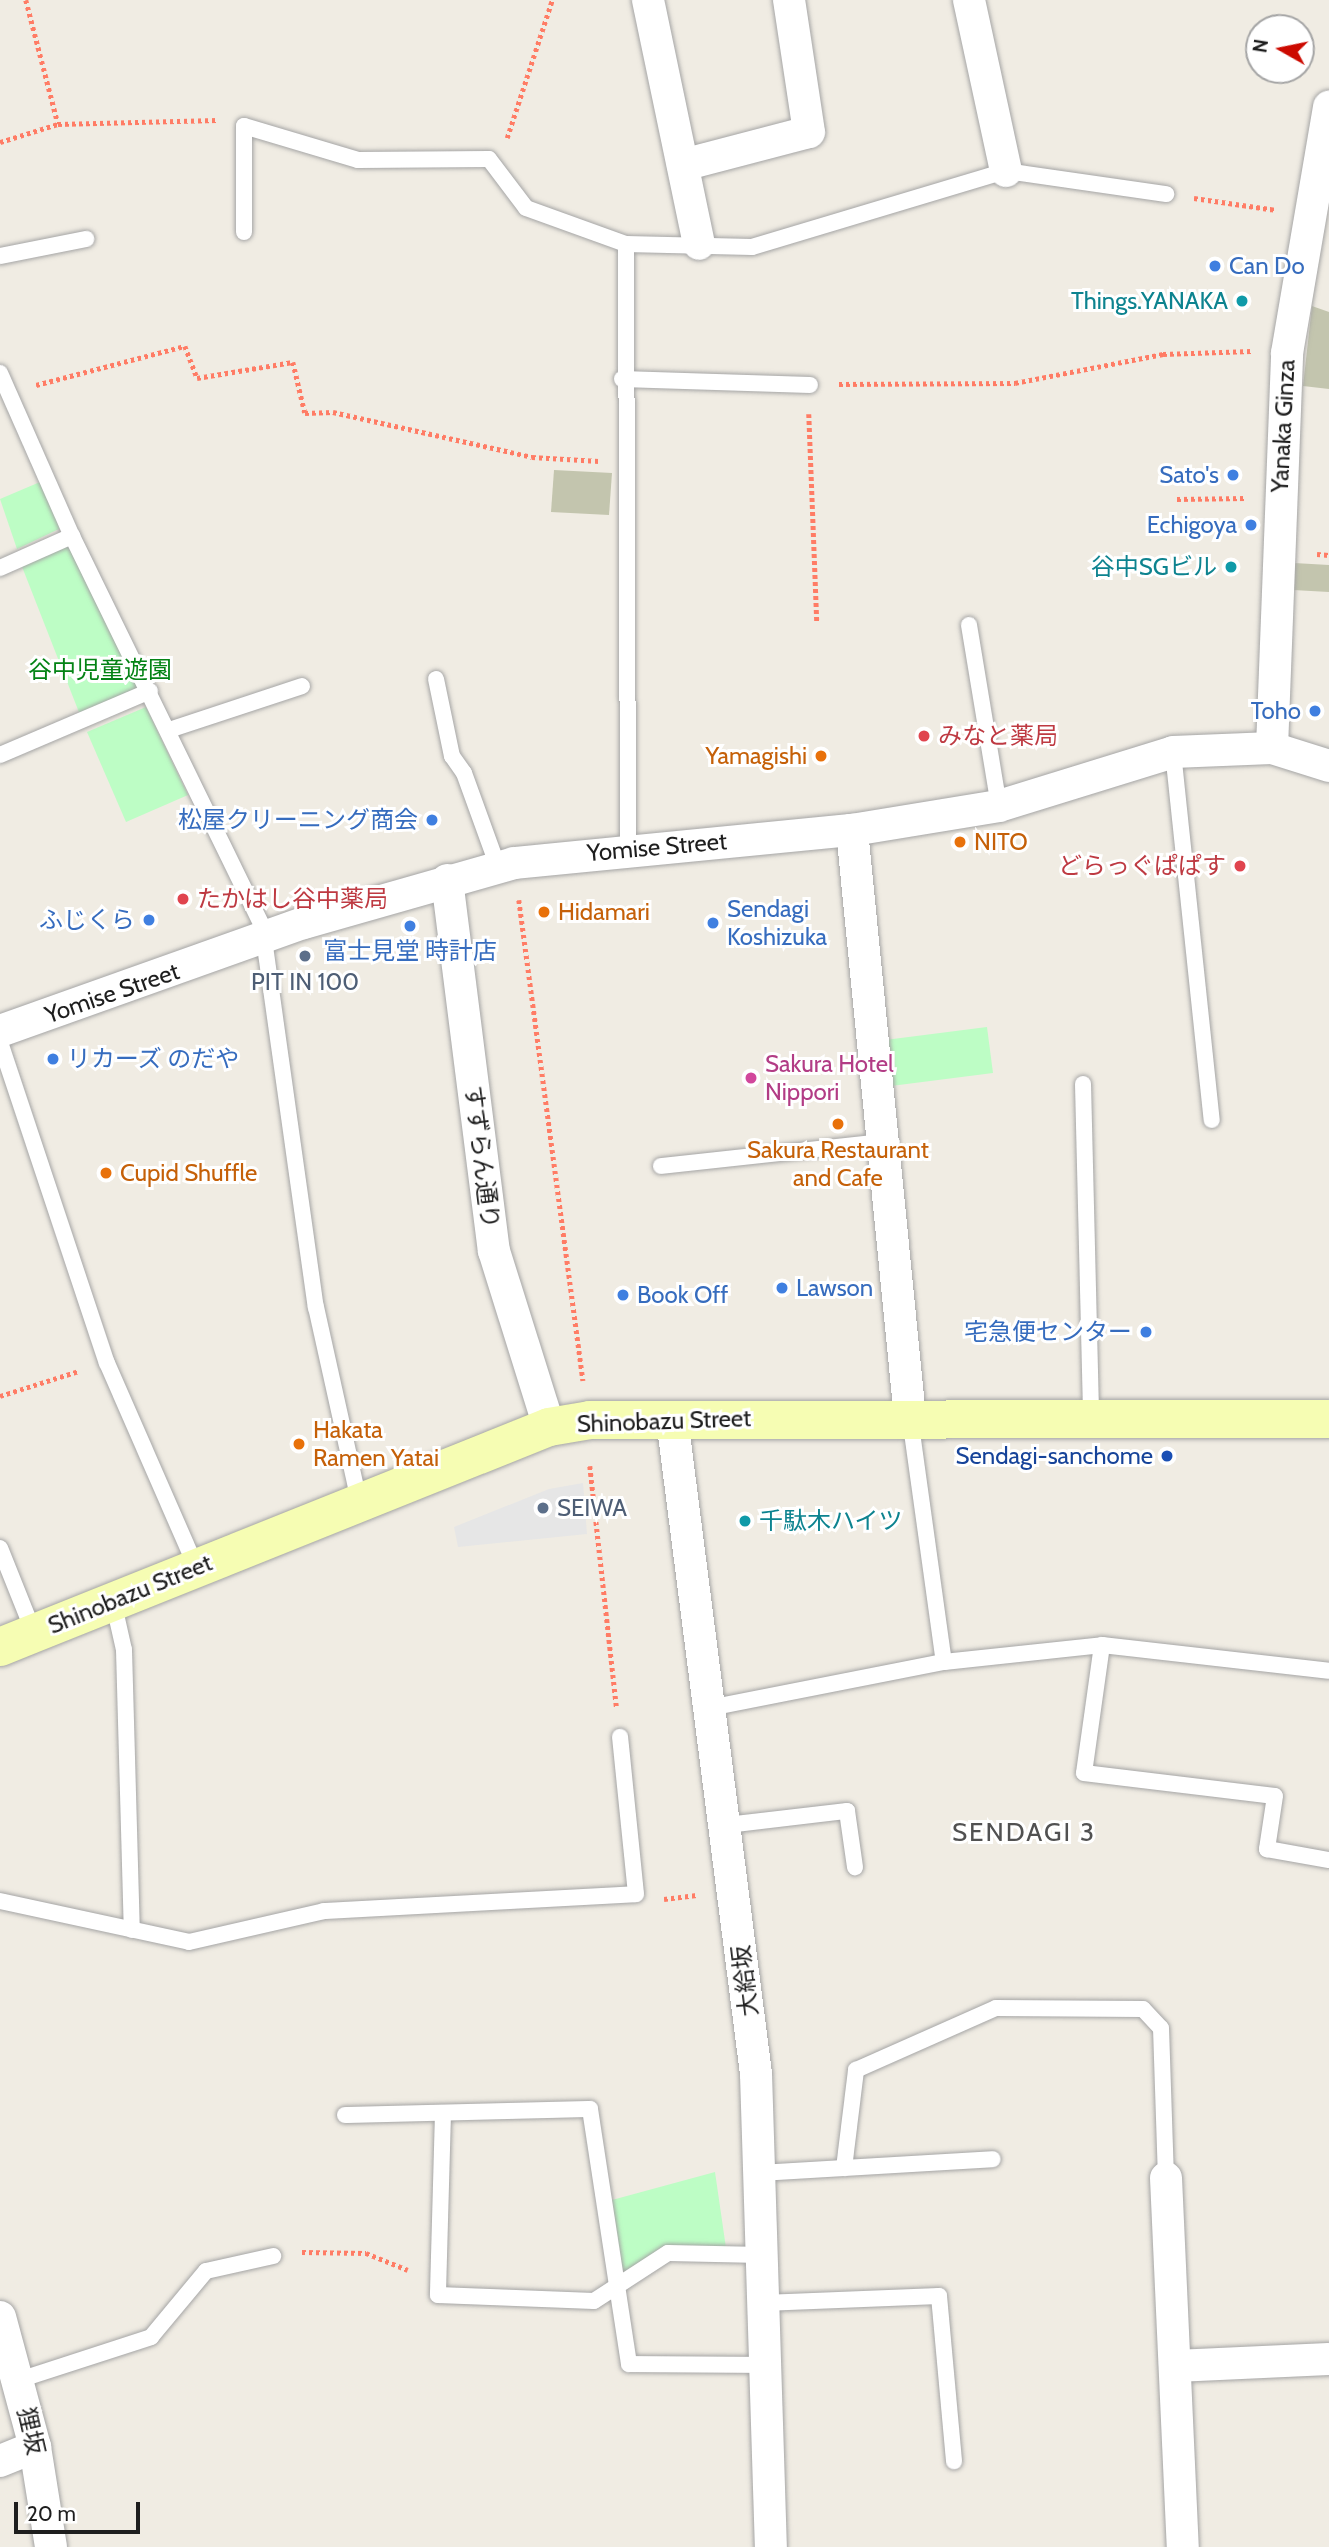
<!DOCTYPE html>
<html>
<head>
<meta charset="utf-8">
<style>
	body { margin:0 }
	#map { position:relative; width:1329px; height:2547px; overflow:hidden; background:#f0ece3; font-family:Cabin,"Noto Sans JP",sans-serif }
	div>[style] { position:absolute }
	.construction>* { inset:0; background:#c3c5ae }
	.park>* { inset:0; background:#bdfdc5 }
	.parking>* { inset:0; background:#e6e6e6 }
	.path>* { height:4.5px; margin-top:-2.25px; transform-origin:0; background:repeating-linear-gradient(90deg,#ff7c65 0 3.5px,transparent 0 7px) }
	.roads { filter:drop-shadow(0 0 2px #a5a5a5) drop-shadow(0 0 2px #a5a5a5) }
	.lane>* { height:16px; margin:-8px; padding:0 8px; transform-origin:8px; border-radius:8px; background:#fff }
	.street>* { height:32px; margin:-16px; padding:0 16px; transform-origin:16px; border-radius:16px; background:#fff }
	.secondary>* { height:38px; margin:-19px; padding:0 19px; transform-origin:19px; border-radius:19px; background:#f6fdb3 }
	.dots>* { width:19px; height:19px; translate:-50% -50%; box-sizing:border-box; border:4px solid #fff; border-radius:50% }
	span { translate:-50% -50%; white-space:nowrap; text-align:center; line-height:1.15; -webkit-text-stroke:6px #fff; paint-order:stroke }
	.shop-label { font-size:24px; color:#366cbe }
	.left { translate:0 -50%; text-align:left }
	.right { translate:-100% -50%; text-align:right }
	.culture-label { font-size:24px; color:#0d838f }
	.street-label { font-size:24px; color:#1e1e1e }
	.park-label { font-size:24px; color:#048315 }
	.health-label { font-size:24px; color:#be3a42 }
	.food-label { font-size:24px; color:#c56008 }
	.service-label { font-size:24px; color:#4e5e75 }
	.hotel-label { font-size:24px; color:#b23c85 }
	.transit-label { font-size:24px; color:#164399 }
	.neighbourhood-label { font-size:26px; color:#515151; letter-spacing:2px }
	.north { position:absolute; left:1245px; top:14px; width:70px; height:70px; box-sizing:border-box; background:#fff; border:2px solid #a5a5a5; border-radius:50%; rotate:279deg; font-size:19px; font-weight:700; line-height:28px; text-align:center; color:#1e1e1e }
	.north::after { content:''; display:block; margin:auto; width:24px; height:32px; background:#cc0a00; clip-path:polygon(50% 0,100% 100%,50% 72%,0 100%) }
	.scale { position:absolute; left:14px; top:2502px; width:126px; height:32px; box-sizing:border-box; border:4px solid #1e1e1e; border-top:0; padding-left:9px; font-size:21px; line-height:24px; white-space:nowrap; color:#1e1e1e; -webkit-text-stroke:5px #fff; paint-order:stroke }
</style>
</head>
<body>
<div id="map">
	<div class="construction">
		<i style="clip-path:polygon(1312px 306px,1329px 312px,1329px 389px,1303px 386px)"></i>
		<i style="clip-path:polygon(554px 470px,612px 473px,609px 515px,551px 512px)"></i>
		<i style="clip-path:polygon(1294px 563px,1329px 565px,1329px 592px,1293px 590px)"></i>
	</div>
	<div class="park">
		<i style="clip-path:polygon(40px 482px,61px 528px,17px 549px,0 499px)"></i>
		<i style="clip-path:polygon(76px 544px,150px 691px,82px 720px,19px 559px)"></i>
		<i style="clip-path:polygon(146px 707px,188px 795px,126px 822px,87px 732px)"></i>
		<i style="clip-path:polygon(987px 1027px,993px 1073px,891px 1086px,885px 1040px)"></i>
		<i style="clip-path:polygon(715px 2172px,726px 2248px,668px 2246px,623px 2275px,612px 2200px)"></i>
	</div>
	<div class="parking">
		<i style="clip-path:polygon(583px 1483px,587px 1534px,458px 1547px,454px 1527px,549px 1489px)"></i>
	</div>
	<div class="path">
		<i style="left:26px;top:0;width:128px;rotate:75.5deg"></i>
		<i style="left:507px;top:138px;width:145px;rotate:-71.9deg"></i>
		<i style="left:0;top:142px;width:61px;rotate:-17.2deg"></i>
		<i style="left:58px;top:124px;width:159px;rotate:-1.4deg"></i>
		<i style="left:1194px;top:198px;width:83px;rotate:8.3deg"></i>
		<i style="left:839px;top:384px;width:176px;rotate:-0.3deg"></i>
		<i style="left:1015px;top:383px;width:151px;rotate:-11.1deg"></i>
		<i style="left:1163px;top:354px;width:88px;rotate:-2deg"></i>
		<i style="left:36px;top:385px;width:154px;rotate:-14.7deg"></i>
		<i style="left:185px;top:346px;width:34px;rotate:69deg"></i>
		<i style="left:197px;top:378px;width:97px;rotate:-9.5deg"></i>
		<i style="left:293px;top:362px;width:52px;rotate:76.8deg"></i>
		<i style="left:305px;top:413px;width:28px;rotate:-2deg"></i>
		<i style="left:333px;top:412px;width:204px;rotate:12.7deg"></i>
		<i style="left:532px;top:457px;width:67px;rotate:3.4deg"></i>
		<i style="left:809px;top:414px;width:207px;rotate:87.8deg"></i>
		<i style="left:1177px;top:499px;width:69px;rotate:-0.8deg"></i>
		<i style="left:1317px;top:554px;width:12px;rotate:5deg"></i>
		<i style="left:519px;top:900px;width:485px;rotate:82.4deg"></i>
		<i style="left:0;top:1396px;width:83px;rotate:-17.6deg"></i>
		<i style="left:590px;top:1466px;width:244px;rotate:83.7deg"></i>
		<i style="left:664px;top:1899px;width:33px;rotate:-7deg"></i>
		<i style="left:302px;top:2252px;width:64px;rotate:0.9deg"></i>
		<i style="left:366px;top:2253px;width:45px;rotate:22deg"></i>
	</div>
	<div class="roads">
		<div class="lane">
			<i style="left:244px;top:232px;width:106px;rotate:-90deg"></i>
			<i style="left:244px;top:126px;width:119px;rotate:16.6deg"></i>
			<i style="left:358px;top:160px;width:131px;rotate:-0.4deg"></i>
			<i style="left:489px;top:159px;width:61px;rotate:52.9deg"></i>
			<i style="left:526px;top:208px;width:106px;rotate:19.8deg"></i>
			<i style="left:626px;top:244px;width:126px;rotate:1.4deg"></i>
			<i style="left:752px;top:247px;width:265px;rotate:-16.7deg"></i>
			<i style="left:1006px;top:171px;width:162px;rotate:8.2deg"></i>
			<i style="left:626px;top:244px;width:604px;rotate:89.81deg"></i>
			<i style="left:0;top:256px;width:88px;rotate:-11.2deg"></i>
			<i style="left:0;top:373px;width:178px;rotate:66.2deg"></i>
			<i style="left:72px;top:536px;width:446px;rotate:64deg"></i>
			<i style="left:622px;top:379px;width:188px;rotate:1.8deg"></i>
			<i style="left:0;top:568px;width:79px;rotate:-24deg"></i>
			<i style="left:969px;top:625px;width:183px;rotate:80.6deg"></i>
			<i style="left:436px;top:679px;width:79px;rotate:78.3deg"></i>
			<i style="left:452px;top:756px;width:21px;rotate:55deg"></i>
			<i style="left:464px;top:773px;width:100px;rotate:70.1deg"></i>
			<i style="left:169px;top:730px;width:140px;rotate:-18.3deg"></i>
			<i style="left:1173px;top:752px;width:370px;rotate:84deg"></i>
			<i style="left:0;top:755px;width:163px;rotate:-23.1deg"></i>
			<i style="left:264px;top:939px;width:372px;rotate:82deg"></i>
			<i style="left:316px;top:1307px;width:199px;rotate:77.5deg"></i>
			<i style="left:0;top:1042px;width:338px;rotate:71.6deg"></i>
			<i style="left:107px;top:1363px;width:223px;rotate:66.4deg"></i>
			<i style="left:1083px;top:1084px;width:335px;rotate:88.6deg"></i>
			<i style="left:661px;top:1166px;width:222px;rotate:-6.2deg"></i>
			<i style="left:910px;top:1418px;width:246px;rotate:82.1deg"></i>
			<i style="left:0;top:1548px;width:92px;rotate:68.2deg"></i>
			<i style="left:113px;top:1601px;width:50px;rotate:77.3deg"></i>
			<i style="left:124px;top:1650px;width:280px;rotate:88.4deg"></i>
			<i style="left:1102px;top:1645px;width:129px;rotate:98deg"></i>
			<i style="left:1084px;top:1773px;width:192px;rotate:6.9deg"></i>
			<i style="left:1275px;top:1796px;width:54px;rotate:98.6deg"></i>
			<i style="left:1267px;top:1849px;width:63px;rotate:10.1deg"></i>
			<i style="left:714px;top:1707px;width:234px;rotate:-11.1deg"></i>
			<i style="left:944px;top:1662px;width:159px;rotate:-6.1deg"></i>
			<i style="left:1102px;top:1645px;width:228px;rotate:6.5deg"></i>
			<i style="left:727px;top:1825px;width:121px;rotate:-6.7deg"></i>
			<i style="left:847px;top:1811px;width:57px;rotate:81.9deg"></i>
			<i style="left:0;top:1901px;width:193px;rotate:12.2deg"></i>
			<i style="left:189px;top:1942px;width:139px;rotate:-12.9deg"></i>
			<i style="left:324px;top:1911px;width:312px;rotate:-3.1deg"></i>
			<i style="left:636px;top:1894px;width:158px;rotate:-95.8deg"></i>
			<i style="left:443px;top:2113px;width:182px;rotate:91.6deg"></i>
			<i style="left:438px;top:2295px;width:156px;rotate:2.2deg"></i>
			<i style="left:594px;top:2301px;width:88px;rotate:-33deg"></i>
			<i style="left:668px;top:2253px;width:94px;rotate:1.2deg"></i>
			<i style="left:345px;top:2115px;width:245px;rotate:-1.4deg"></i>
			<i style="left:590px;top:2109px;width:258px;rotate:81.3deg"></i>
			<i style="left:629px;top:2364px;width:136px;rotate:0.4deg"></i>
			<i style="left:844px;top:2168px;width:99px;rotate:-83deg"></i>
			<i style="left:856px;top:2070px;width:153px;rotate:-23.9deg"></i>
			<i style="left:996px;top:2008px;width:147px;rotate:0.4deg"></i>
			<i style="left:1143px;top:2009px;width:26px;rotate:47deg"></i>
			<i style="left:1161px;top:2028px;width:150px;rotate:88.1deg"></i>
			<i style="left:759px;top:2173px;width:234px;rotate:-3.4deg"></i>
			<i style="left:763px;top:2303px;width:176px;rotate:-2.3deg"></i>
			<i style="left:939px;top:2296px;width:166px;rotate:84.8deg"></i>
			<i style="left:19px;top:2380px;width:139px;rotate:-18deg"></i>
			<i style="left:151px;top:2337px;width:86px;rotate:-50.2deg"></i>
			<i style="left:206px;top:2271px;width:69px;rotate:-12.6deg"></i>
		</div>
		<div class="street">
			<i style="left:648px;top:0;width:249px;rotate:78.2deg"></i>
			<i style="left:969px;top:0;width:175px;rotate:77.8deg"></i>
			<i style="left:683px;top:165px;width:130px;rotate:-14.7deg"></i>
			<i style="left:809px;top:132px;width:134px;rotate:-98.6deg"></i>
			<i style="left:1272px;top:748px;width:395px;rotate:-87.8deg"></i>
			<i style="left:1287px;top:353px;width:250px;rotate:-80.3deg"></i>
			<i style="left:852px;top:830px;width:590px;rotate:84.36deg"></i>
			<i style="left:447px;top:880px;width:374px;rotate:82.8deg"></i>
			<i style="left:494px;top:1251px;width:184px;rotate:72.6deg"></i>
			<i style="left:0;top:1031px;width:323px;rotate:-19.6deg"></i>
			<i style="left:304px;top:923px;width:218px;rotate:-15.9deg"></i>
			<i style="left:514px;top:863px;width:340px;rotate:-5.6deg"></i>
			<i style="left:852px;top:830px;width:149px;rotate:-9.3deg"></i>
			<i style="left:999px;top:806px;width:182px;rotate:-17.2deg"></i>
			<i style="left:1173px;top:752px;width:99px;rotate:-2.3deg"></i>
			<i style="left:1272px;top:748px;width:60px;rotate:17.5deg"></i>
			<i style="left:672px;top:1419px;width:660px;rotate:82.69deg"></i>
			<i style="left:756px;top:2074px;width:473px;rotate:88.2deg"></i>
			<i style="left:1166px;top:2178px;width:369px;rotate:87.4deg"></i>
			<i style="left:0;top:2317px;width:135px;rotate:74.9deg"></i>
			<i style="left:35px;top:2447px;width:101px;rotate:80.9deg"></i>
			<i style="left:1175px;top:2366px;width:154px;rotate:-2.6deg"></i>
			<i style="left:0;top:2461px;width:38px;rotate:-22deg"></i>
		</div>
		<div class="secondary">
			<i style="left:0;top:1647px;width:591px;rotate:-21.84deg"></i>
			<i style="left:549px;top:1427px;width:42px;rotate:-9.7deg"></i>
			<i style="left:590px;top:1420px;width:739px;rotate:-0.08deg"></i>
		</div>
	</div>
	<div class="dots">
		<i style="left:1215px;top:266px;background:#3f7fe0"></i>
		<i style="left:1242px;top:301px;background:#0f9aa8"></i>
		<i style="left:1233px;top:475px;background:#3f7fe0"></i>
		<i style="left:1251px;top:525px;background:#3f7fe0"></i>
		<i style="left:1231px;top:567px;background:#0f9aa8"></i>
		<i style="left:1315px;top:711px;background:#3f7fe0"></i>
		<i style="left:924px;top:736px;background:#e0444e"></i>
		<i style="left:821px;top:756px;background:#e8710a"></i>
		<i style="left:432px;top:820px;background:#3f7fe0"></i>
		<i style="left:960px;top:842px;background:#e8710a"></i>
		<i style="left:1240px;top:866px;background:#e0444e"></i>
		<i style="left:183px;top:899px;background:#e0444e"></i>
		<i style="left:544px;top:912px;background:#e8710a"></i>
		<i style="left:149px;top:920px;background:#3f7fe0"></i>
		<i style="left:713px;top:923px;background:#3f7fe0"></i>
		<i style="left:410px;top:926px;background:#3f7fe0"></i>
		<i style="left:305px;top:956px;background:#5c6f8a"></i>
		<i style="left:53px;top:1059px;background:#3f7fe0"></i>
		<i style="left:751px;top:1078px;background:#d1479c"></i>
		<i style="left:838px;top:1124px;background:#e8710a"></i>
		<i style="left:106px;top:1173px;background:#e8710a"></i>
		<i style="left:782px;top:1288px;background:#3f7fe0"></i>
		<i style="left:623px;top:1295px;background:#3f7fe0"></i>
		<i style="left:1146px;top:1332px;background:#3f7fe0"></i>
		<i style="left:299px;top:1444px;background:#e8710a"></i>
		<i style="left:1167px;top:1456px;background:#1a4fb4"></i>
		<i style="left:543px;top:1508px;background:#5c6f8a"></i>
		<i style="left:745px;top:1521px;background:#0f9aa8"></i>
	</div>
	<div class="shop-label">
		<span class="left" style="left:1229px;top:266px">Can Do</span>
		<span class="right" style="left:1219px;top:475px">Sato's</span>
		<span class="right" style="left:1237px;top:525px">Echigoya</span>
		<span class="right" style="left:1301px;top:711px">Toho</span>
		<span class="right" style="left:418px;top:820px">松屋クリーニング商会</span>
		<span class="left" style="left:727px;top:923px">Sendagi<br>Koshizuka</span>
		<span class="right" style="left:135px;top:920px">ふじくら</span>
		<span style="left:410px;top:951px">富士見堂 時計店</span>
		<span class="left" style="left:67px;top:1059px">リカーズ のだや</span>
		<span class="left" style="left:796px;top:1288px">Lawson</span>
		<span class="left" style="left:637px;top:1295px">Book Off</span>
		<span class="right" style="left:1132px;top:1332px">宅急便センター</span>
	</div>
	<div class="culture-label">
		<span class="right" style="left:1228px;top:301px">Things.YANAKA</span>
		<span class="right" style="left:1217px;top:567px">谷中SGビル</span>
		<span class="left" style="left:759px;top:1521px">千駄木ハイツ</span>
	</div>
	<div class="street-label">
		<span style="left:1283px;top:426px;rotate:-87deg">Yanaka Ginza</span>
		<span style="left:657px;top:847px;rotate:-5deg">Yomise Street</span>
		<span style="left:112px;top:993px;rotate:-19deg">Yomise Street</span>
		<span style="left:482px;top:1157px;rotate:83deg">すずらん通り</span>
		<span style="left:664px;top:1421px;rotate:-2deg">Shinobazu Street</span>
		<span style="left:130px;top:1594px;rotate:-22deg">Shinobazu Street</span>
		<span style="left:745px;top:1981px;rotate:-97deg">大給坂</span>
		<span style="left:31px;top:2431px;rotate:77deg">狸坂</span>
	</div>
	<div class="park-label">
		<span style="left:100px;top:670px">谷中児童遊園</span>
	</div>
	<div class="health-label">
		<span class="left" style="left:938px;top:736px">みなと薬局</span>
		<span class="right" style="left:1226px;top:866px">どらっぐぱぱす</span>
		<span class="left" style="left:197px;top:899px">たかはし谷中薬局</span>
	</div>
	<div class="food-label">
		<span class="right" style="left:807px;top:756px">Yamagishi</span>
		<span class="left" style="left:974px;top:842px">NITO</span>
		<span class="left" style="left:558px;top:912px">Hidamari</span>
		<span style="left:838px;top:1164px">Sakura Restaurant<br>and Cafe</span>
		<span class="left" style="left:120px;top:1173px">Cupid Shuffle</span>
		<span class="left" style="left:313px;top:1444px">Hakata<br>Ramen Yatai</span>
	</div>
	<div class="service-label">
		<span style="left:305px;top:982px">PIT IN 100</span>
		<span class="left" style="left:557px;top:1508px">SEIWA</span>
	</div>
	<div class="hotel-label">
		<span class="left" style="left:765px;top:1078px">Sakura Hotel<br>Nippori</span>
	</div>
	<div class="transit-label">
		<span class="right" style="left:1153px;top:1456px">Sendagi-sanchome</span>
	</div>
	<div class="neighbourhood-label">
		<span style="left:1024px;top:1833px">SENDAGI 3</span>
	</div>
	<div class="north">N</div>
	<div class="scale">20 m</div>
</div>
</body>
</html>
